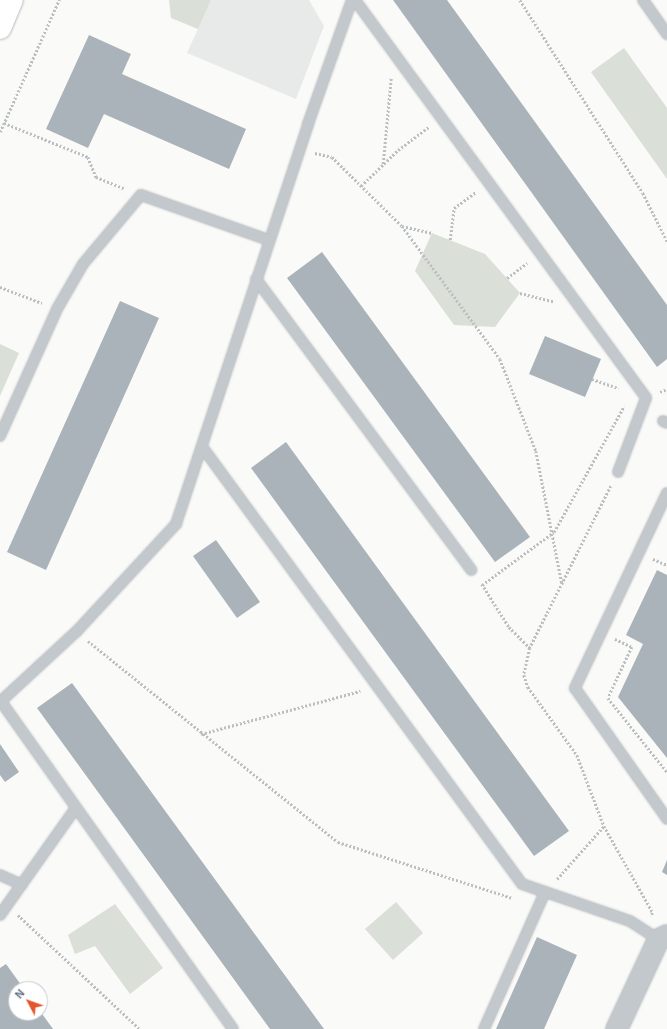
<!DOCTYPE html>
<html>
<head>
<meta charset="utf-8">
<style>
	body { margin:0 }
	#map { position:relative; width:667px; height:1029px; overflow:hidden; background:#fafaf8; font-family:"Exo 2",sans-serif }
	div>[style] { position:absolute }
	.built>* { inset:0; background:#e8e9e9 }
	.green>* { inset:0; background:#dadfd7 }
	.building>* { inset:0; background:#aab3b9 }
	.path>* { height:2.5px; margin-top:-1.25px; transform-origin:0; background:repeating-linear-gradient(90deg,#bbbfc2 0 2px,transparent 0 4px) }
	.roads { filter:drop-shadow(0 0 1px #b5babe) drop-shadow(0 0 1px #b5babe) }
	.service>* { height:10px; margin:-5px; padding:0 5px; transform-origin:5px; border-radius:5px; background:#c3c8cc }
	.minor>* { height:21px; margin:-10.5px; padding:0 10.5px; transform-origin:10.5px; border-radius:10.5px; background:#c3c8cc }
	.primary>* { height:22px; margin:-11px; padding:0 11px; transform-origin:11px; border-radius:11px; background:#fff }
	span { translate:-50% -50%; white-space:nowrap; text-align:center; line-height:1.15; -webkit-text-stroke:4px #fff; paint-order:stroke }
	.north { position:absolute; left:8px; top:981px; width:40px; height:40px; box-sizing:border-box; background:#fff; border:1px solid #c1c8cd; border-radius:50%; rotate:311deg; font-size:11px; font-weight:700; line-height:16px; text-align:center; color:#657683 }
	.north::after { content:''; display:block; margin:auto; width:14px; height:18px; background:#e4572e; clip-path:polygon(50% 0,100% 100%,50% 72%,0 100%) }
</style>
</head>
<body>
<div id="map">
	<div class="built">
		<i style="clip-path:polygon(211px 0,309px 0,324px 26px,296px 99px,187px 53px)"></i>
	</div>
	<div class="green">
		<i style="clip-path:polygon(169px 0,211px 0,198px 29px,171px 18px)"></i>
		<i style="clip-path:polygon(624px 48px,667px 108px,667px 179px,591px 72px)"></i>
		<i style="clip-path:polygon(432px 233px,485px 254px,520px 293px,495px 327px,454px 325px,415px 271px)"></i>
		<i style="clip-path:polygon(0 344px,19px 353px,0 396px)"></i>
		<i style="clip-path:polygon(396px 902px,423px 933px,393px 960px,365px 929px)"></i>
		<i style="clip-path:polygon(115px 904px,163px 968px,130px 994px,95px 946px,75px 954px,68px 935px)"></i>
	</div>
	<div class="building">
		<i style="clip-path:polygon(393px 0,447px 0,667px 305px,667px 359px,657px 367px)"></i>
		<i style="clip-path:polygon(89px 35px,131px 54px,122px 74px,246px 129px,229px 169px,104px 114px,88px 148px,46px 129px)"></i>
		<i style="clip-path:polygon(322px 252px,530px 537px,495px 562px,287px 278px)"></i>
		<i style="clip-path:polygon(120px 301px,159px 318px,46px 570px,7px 552px)"></i>
		<i style="clip-path:polygon(545px 336px,601px 359px,585px 397px,529px 374px)"></i>
		<i style="clip-path:polygon(286px 442px,569px 831px,534px 856px,251px 468px)"></i>
		<i style="clip-path:polygon(216px 540px,260px 602px,237px 618px,193px 556px)"></i>
		<i style="clip-path:polygon(657px 570px,667px 575px,667px 758px,618px 697px,643px 644px,626px 635px)"></i>
		<i style="clip-path:polygon(72px 683px,324px 1029px,270px 1029px,53px 730px,37px 708px)"></i>
		<i style="clip-path:polygon(0 744px,19px 772px,5px 782px,0 775px)"></i>
		<i style="clip-path:polygon(667px 860px,667px 875px,662px 872px)"></i>
		<i style="clip-path:polygon(537px 937px,577px 955px,544px 1029px,496px 1029px)"></i>
		<i style="clip-path:polygon(6px 964px,24px 989px,16px 989px,16px 1013px,40px 1011px,53px 1029px,0 1029px,0 968px)"></i>
	</div>
	<div class="path">
		<i style="left:520px;top:0;width:229px;rotate:57.5deg"></i>
		<i style="left:643px;top:193px;width:54px;rotate:63.4deg"></i>
		<i style="left:4px;top:123px;width:91px;rotate:22deg"></i>
		<i style="left:88px;top:157px;width:22px;rotate:68deg"></i>
		<i style="left:96px;top:177px;width:31px;rotate:22deg"></i>
		<i style="left:0;top:132px;width:145px;rotate:-65.9deg"></i>
		<i style="left:315px;top:153px;width:17px;rotate:13deg"></i>
		<i style="left:332px;top:157px;width:98px;rotate:44.6deg"></i>
		<i style="left:402px;top:226px;width:31px;rotate:13deg"></i>
		<i style="left:383px;top:164px;width:87px;rotate:-84.7deg"></i>
		<i style="left:361px;top:186px;width:52px;rotate:-44.2deg"></i>
		<i style="left:398px;top:150px;width:38px;rotate:-37deg"></i>
		<i style="left:402px;top:226px;width:165px;rotate:53.6deg"></i>
		<i style="left:500px;top:359px;width:99px;rotate:68.6deg"></i>
		<i style="left:536px;top:451px;width:136px;rotate:78.9deg"></i>
		<i style="left:450px;top:240px;width:32px;rotate:-83deg"></i>
		<i style="left:454px;top:208px;width:27px;rotate:-36deg"></i>
		<i style="left:507px;top:278px;width:25px;rotate:-37deg"></i>
		<i style="left:0;top:287px;width:45px;rotate:20.9deg"></i>
		<i style="left:520px;top:293px;width:36px;rotate:14deg"></i>
		<i style="left:592px;top:379px;width:28px;rotate:19deg"></i>
		<i style="left:660px;top:392px;width:8px;rotate:-23deg"></i>
		<i style="left:611px;top:486px;width:181px;rotate:116.6deg"></i>
		<i style="left:530px;top:648px;width:28px;rotate:103deg"></i>
		<i style="left:524px;top:675px;width:13px;rotate:72deg"></i>
		<i style="left:528px;top:687px;width:84px;rotate:54.2deg"></i>
		<i style="left:577px;top:755px;width:76px;rotate:69.2deg"></i>
		<i style="left:604px;top:826px;width:100px;rotate:60.6deg"></i>
		<i style="left:653px;top:913px;width:4px;rotate:124deg"></i>
		<i style="left:653px;top:559px;width:15px;rotate:23deg"></i>
		<i style="left:482px;top:584px;width:51px;rotate:57.9deg"></i>
		<i style="left:509px;top:627px;width:30px;rotate:45deg"></i>
		<i style="left:482px;top:585px;width:89px;rotate:-36.4deg"></i>
		<i style="left:554px;top:532px;width:144px;rotate:-60.9deg"></i>
		<i style="left:615px;top:639px;width:19px;rotate:25deg"></i>
		<i style="left:632px;top:647px;width:56px;rotate:115.2deg"></i>
		<i style="left:608px;top:698px;width:95px;rotate:51.4deg"></i>
		<i style="left:88px;top:641px;width:321px;rotate:38.8deg"></i>
		<i style="left:338px;top:842px;width:183px;rotate:17.8deg"></i>
		<i style="left:201px;top:734px;width:165px;rotate:-15.1deg"></i>
		<i style="left:557px;top:879px;width:71px;rotate:-48.4deg"></i>
		<i style="left:18px;top:915px;width:167px;rotate:43.1deg"></i>
	</div>
	<div class="roads">
		<div class="service">
			<i style="left:355px;top:0;width:493px;rotate:53.8deg"></i>
			<i style="left:646px;top:398px;width:79px;rotate:110.7deg"></i>
			<i style="left:643px;top:0;width:42px;rotate:54.8deg"></i>
			<i style="left:256px;top:279px;width:362px;rotate:53.5deg"></i>
			<i style="left:663px;top:421px;width:4px;rotate:27deg"></i>
			<i style="left:0;top:436px;width:139px;rotate:-65.8deg"></i>
			<i style="left:57px;top:309px;width:52px;rotate:-60deg"></i>
			<i style="left:83px;top:264px;width:90px;rotate:-50deg"></i>
			<i style="left:141px;top:195px;width:136px;rotate:19.4deg"></i>
			<i style="left:203px;top:448px;width:540px;rotate:53.81deg"></i>
			<i style="left:522px;top:884px;width:114px;rotate:18.9deg"></i>
			<i style="left:630px;top:921px;width:33px;rotate:33deg"></i>
			<i style="left:667px;top:493px;width:216px;rotate:115.3deg"></i>
			<i style="left:575px;top:688px;width:160px;rotate:54.9deg"></i>
			<i style="left:0;top:700px;width:403px;rotate:54.7deg"></i>
			<i style="left:0;top:702px;width:105px;rotate:-42.7deg"></i>
			<i style="left:77px;top:631px;width:146px;rotate:-47.2deg"></i>
			<i style="left:176px;top:524px;width:421px;rotate:-71.7deg"></i>
			<i style="left:308px;top:124px;width:132px;rotate:-70.5deg"></i>
			<i style="left:0;top:875px;width:24px;rotate:24deg"></i>
			<i style="left:0;top:915px;width:130px;rotate:-54.7deg"></i>
			<i style="left:484px;top:1029px;width:150px;rotate:-66deg"></i>
		</div>
		<div class="minor">
			<i style="left:616px;top:1029px;width:99px;rotate:-65deg"></i>
			<i style="left:658px;top:939px;width:10px;rotate:-24deg"></i>
		</div>
		<div class="primary">
			<i style="left:0;top:28px;width:30px;rotate:-67deg"></i>
		</div>
	</div>
	<div class="north">N</div>
</div>
</body>
</html>
